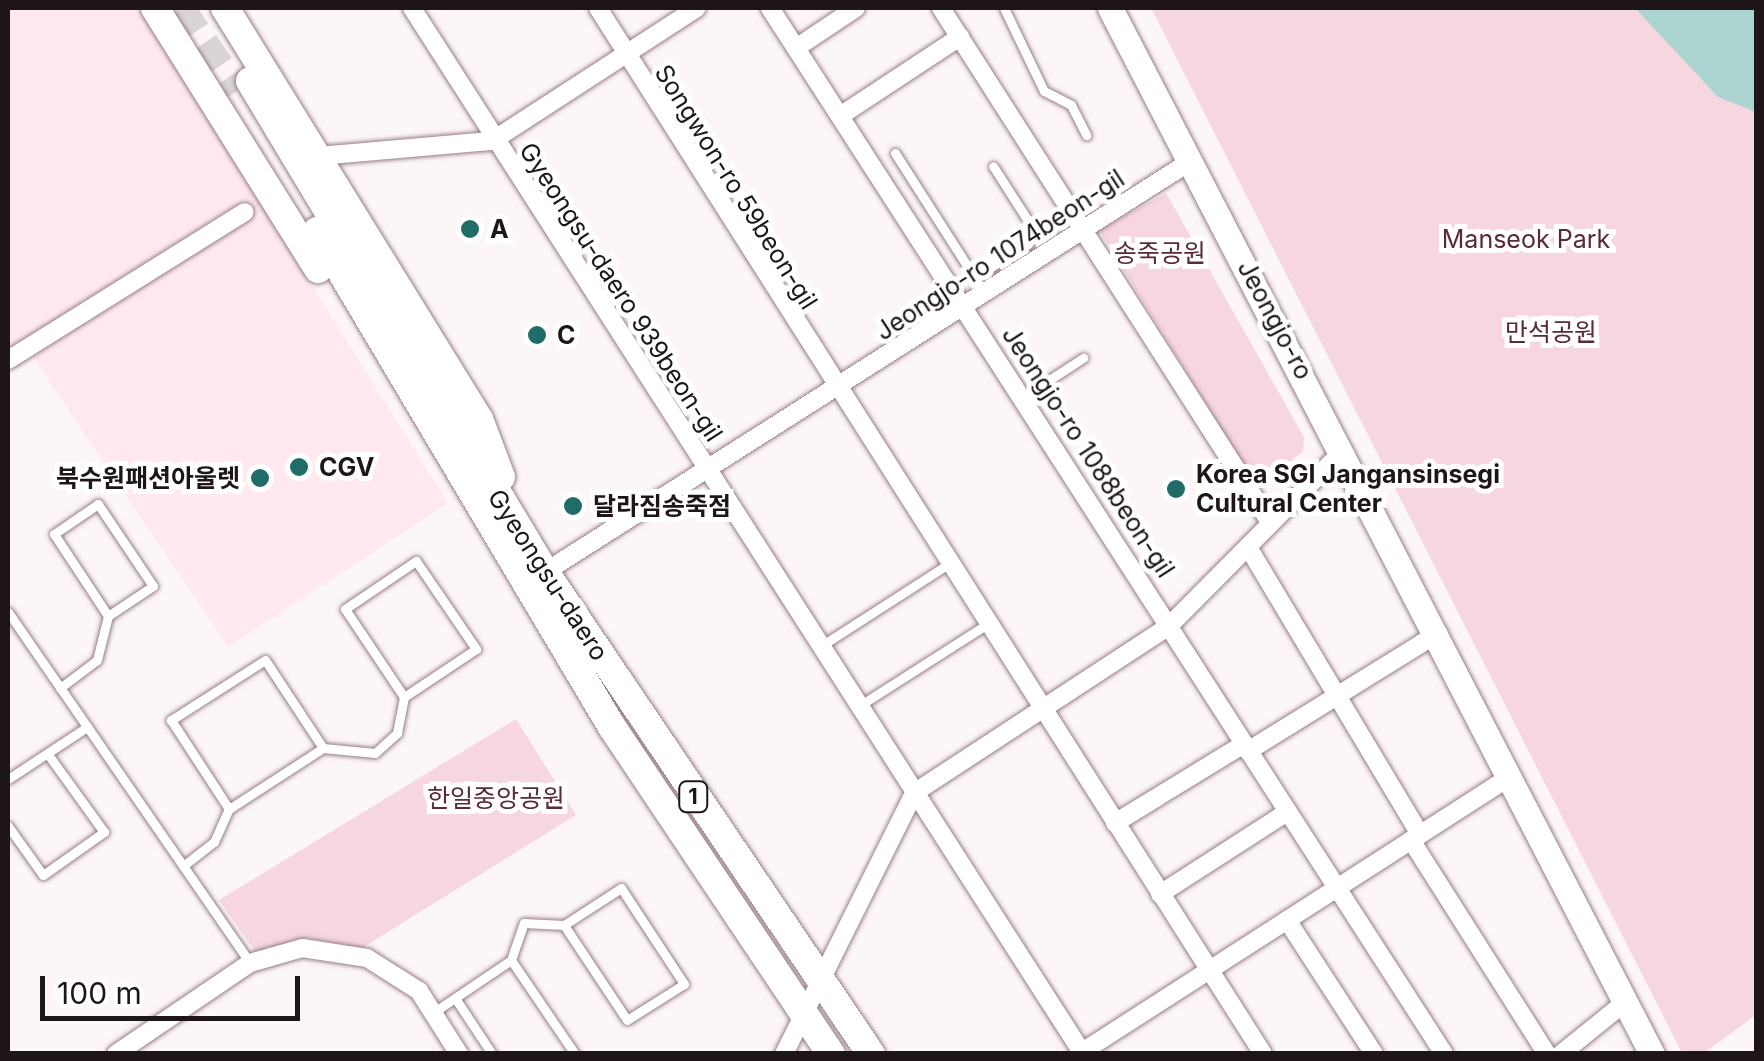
<!DOCTYPE html>
<html>
<head>
<meta charset="utf-8">
<style>
	body { margin:0 }
	#map { position:relative; width:1764px; height:1061px; overflow:hidden; background:#fcf6f8; font-family:Inter,"Noto Sans KR",sans-serif }
	div>[style] { position:absolute }
	.built>* { inset:0; background:#ffe9ef }
	.green>* { inset:0; background:#f6d6df }
	.water>* { inset:0; background:#acd4d1 }
	.primary-tunnel>* { height:28px; margin-top:-14px; transform-origin:0; background:repeating-linear-gradient(90deg,#dbd4d6 0 28px,transparent 0 42px) }
	.roads { filter:drop-shadow(0 0 2px #967e85) drop-shadow(0 0 2px #967e85) }
	.lane>* { height:9px; margin:-4.5px; padding:0 4.5px; transform-origin:4.5px; border-radius:4.5px; background:#fff }
	.street>* { height:18px; margin:-9px; padding:0 9px; transform-origin:9px; border-radius:9px; background:#fff }
	.secondary>* { height:25px; margin:-12.5px; padding:0 12.5px; transform-origin:12.5px; border-radius:12.5px; background:#fff }
	.primary>* { height:28px; margin:-14px; padding:0 14px; transform-origin:14px; border-radius:14px; background:#fff }
	.dots>* { width:28px; height:28px; translate:-50% -50%; box-sizing:border-box; border:5px solid #fff; border-radius:50% }
	span { translate:-50% -50%; white-space:nowrap; text-align:center; line-height:1.15; -webkit-text-stroke:10px #fff; paint-order:stroke }
	.shield-label span { padding:2px 8px; background:#fff; border:2px solid; border-radius:8px; -webkit-text-stroke-width:0 }
	.shield-label { font-size:22px; color:#1e1518; font-weight:700 }
	.street-label { font-size:25px; color:#1e1518 }
	.poi-label { font-size:25px; color:#1e1518; font-weight:700 }
	.left { translate:0 -50%; text-align:left }
	.right { translate:-100% -50%; text-align:right }
	.park-label { font-size:25px; color:#592a3b }
	.frame { position:absolute; inset:0; border:10px solid #1e1518; pointer-events:none }
	.scale { position:absolute; left:40px; top:976px; width:260px; height:45px; box-sizing:border-box; border:5px solid #1e1518; border-top:0; padding-left:12px; font-size:30px; line-height:35px; white-space:nowrap; color:#1e1518; -webkit-text-stroke:8px #fff; paint-order:stroke }
</style>
</head>
<body>
<div id="map">
	<div class="built">
		<i style="clip-path:polygon(8px 8px,139px 8px,448px 503px,228px 647px,24px 344px,8px 352px)"></i>
	</div>
	<div class="green">
		<i style="clip-path:polygon(1151px 8px,1756px 8px,1756px 1015px,1704px 1053px,1682px 1053px)"></i>
		<i style="clip-path:polygon(1166px 193px,1304px 437px,1303px 451px,1258px 488px,1099px 230px)"></i>
		<i style="clip-path:polygon(516px 719px,576px 815px,362px 948px,306px 938px,256px 953px,219px 900px)"></i>
	</div>
	<div class="water">
		<i style="clip-path:polygon(1635px 8px,1756px 8px,1756px 112px,1718px 97px)"></i>
	</div>
	<div class="primary-tunnel">
		<i style="left:181px;top:8px;width:100px;rotate:56deg"></i>
	</div>
	<div class="roads">
		<div class="lane">
			<i style="left:1004px;top:8px;width:92px;rotate:64.3deg"></i>
			<i style="left:1044px;top:91px;width:30px;rotate:27deg"></i>
			<i style="left:1071px;top:105px;width:34px;rotate:63deg"></i>
			<i style="left:895px;top:153px;width:165px;rotate:57.4deg"></i>
			<i style="left:975px;top:277px;width:62px;rotate:-31.9deg"></i>
			<i style="left:1028px;top:244px;width:17px;rotate:-77deg"></i>
			<i style="left:1032px;top:227px;width:72px;rotate:-122.6deg"></i>
			<i style="left:1023px;top:397px;width:72px;rotate:-33deg"></i>
			<i style="left:8px;top:612px;width:426px;rotate:55.4deg"></i>
			<i style="left:821px;top:646px;width:151px;rotate:-32.8deg"></i>
			<i style="left:60px;top:688px;width:46px;rotate:-37.1deg"></i>
			<i style="left:97px;top:660px;width:45px;rotate:-76deg"></i>
			<i style="left:108px;top:616px;width:54px;rotate:-33.7deg"></i>
			<i style="left:153px;top:586px;width:99px;rotate:-123.9deg"></i>
			<i style="left:98px;top:504px;width:53px;rotate:145.7deg"></i>
			<i style="left:54px;top:534px;width:98px;rotate:56.6deg"></i>
			<i style="left:859px;top:706px;width:152px;rotate:-32.6deg"></i>
			<i style="left:323px;top:748px;width:52px;rotate:5.5deg"></i>
			<i style="left:375px;top:753px;width:30px;rotate:-42deg"></i>
			<i style="left:397px;top:733px;width:37px;rotate:-79deg"></i>
			<i style="left:404px;top:697px;width:106px;rotate:-123.8deg"></i>
			<i style="left:345px;top:609px;width:86px;rotate:-34.1deg"></i>
			<i style="left:416px;top:561px;width:107px;rotate:55.7deg"></i>
			<i style="left:476px;top:649px;width:87px;rotate:146.3deg"></i>
			<i style="left:8px;top:779px;width:95px;rotate:-33.4deg"></i>
			<i style="left:8px;top:826px;width:60px;rotate:54.5deg"></i>
			<i style="left:43px;top:875px;width:75px;rotate:-35.2deg"></i>
			<i style="left:104px;top:832px;width:97px;rotate:-125.8deg"></i>
			<i style="left:183px;top:866px;width:39px;rotate:-38deg"></i>
			<i style="left:214px;top:842px;width:36px;rotate:-66deg"></i>
			<i style="left:229px;top:809px;width:112px;rotate:-33deg"></i>
			<i style="left:323px;top:748px;width:105px;rotate:-123.4deg"></i>
			<i style="left:265px;top:660px;width:112px;rotate:147.4deg"></i>
			<i style="left:171px;top:720px;width:106px;rotate:56.9deg"></i>
			<i style="left:511px;top:960px;width:39px;rotate:-71deg"></i>
			<i style="left:524px;top:923px;width:40px;rotate:2.9deg"></i>
			<i style="left:564px;top:925px;width:68px;rotate:-33deg"></i>
			<i style="left:621px;top:888px;width:115px;rotate:56.7deg"></i>
			<i style="left:684px;top:984px;width:67px;rotate:147.7deg"></i>
			<i style="left:627px;top:1020px;width:114px;rotate:-123.6deg"></i>
			<i style="left:455px;top:998px;width:67px;rotate:56.5deg"></i>
			<i style="left:434px;top:1012px;width:93px;rotate:-34deg"></i>
			<i style="left:511px;top:960px;width:114px;rotate:55.8deg"></i>
		</div>
		<div class="street">
			<i style="left:412px;top:8px;width:1243px;rotate:57.32deg"></i>
			<i style="left:598px;top:8px;width:1239px;rotate:57.55deg"></i>
			<i style="left:770px;top:8px;width:1244px;rotate:57.2deg"></i>
			<i style="left:941px;top:8px;width:610px;rotate:57.38deg"></i>
			<i style="left:796px;top:48px;width:72px;rotate:-33.7deg"></i>
			<i style="left:840px;top:116px;width:144px;rotate:-33.4deg"></i>
			<i style="left:319px;top:156px;width:174px;rotate:-5deg"></i>
			<i style="left:492px;top:141px;width:244px;rotate:-33deg"></i>
			<i style="left:8px;top:360px;width:279px;rotate:-32deg"></i>
			<i style="left:1248px;top:547px;width:335px;rotate:59.1deg"></i>
			<i style="left:545px;top:572px;width:766px;rotate:-32.47deg"></i>
			<i style="left:1248px;top:751px;width:224px;rotate:-31.8deg"></i>
			<i style="left:1115px;top:823px;width:151px;rotate:-31.5deg"></i>
			<i style="left:1411px;top:840px;width:254px;rotate:57.6deg"></i>
			<i style="left:1160px;top:894px;width:151px;rotate:-32.8deg"></i>
			<i style="left:1287px;top:920px;width:160px;rotate:57deg"></i>
			<i style="left:116px;top:1054px;width:162px;rotate:-34.2deg"></i>
			<i style="left:250px;top:963px;width:54px;rotate:-16.1deg"></i>
			<i style="left:302px;top:948px;width:66px;rotate:8.7deg"></i>
			<i style="left:367px;top:958px;width:62px;rotate:32.4deg"></i>
			<i style="left:419px;top:991px;width:75px;rotate:57.6deg"></i>
			<i style="left:784px;top:1054px;width:292px;rotate:-63.5deg"></i>
			<i style="left:914px;top:793px;width:305px;rotate:-33.2deg"></i>
			<i style="left:1169px;top:626px;width:245px;rotate:-45.2deg"></i>
			<i style="left:1079px;top:1054px;width:514px;rotate:-32.76deg"></i>
			<i style="left:1561px;top:1054px;width:81px;rotate:-39deg"></i>
		</div>
		<div class="secondary">
			<i style="left:1110px;top:8px;width:1178px;rotate:62.61deg"></i>
		</div>
		<div class="primary">
			<i style="left:155px;top:8px;width:308px;rotate:58deg"></i>
			<i style="left:225px;top:8px;width:483px;rotate:58.3deg"></i>
			<i style="left:479px;top:419px;width:62px;rotate:69.2deg"></i>
			<i style="left:250px;top:81px;width:573px;rotate:59deg"></i>
			<i style="left:545px;top:572px;width:582px;rotate:55.93deg"></i>
			<i style="left:317px;top:231px;width:577px;rotate:59.26deg"></i>
			<i style="left:612px;top:727px;width:394px;rotate:56.2deg"></i>
		</div>
	</div>
	<div class="dots">
		<i style="left:470px;top:229px;background:#206c68"></i>
		<i style="left:537px;top:335px;background:#206c68"></i>
		<i style="left:299px;top:467px;background:#206c68"></i>
		<i style="left:260px;top:478px;background:#206c68"></i>
		<i style="left:1176px;top:489px;background:#206c68"></i>
		<i style="left:573px;top:506px;background:#206c68"></i>
	</div>
	<div class="shield-label">
		<span style="left:693px;top:797px">1</span>
	</div>
	<div class="street-label">
		<span style="left:736px;top:187px;rotate:58deg">Songwon-ro 59beon-gil</span>
		<span style="left:1000px;top:255px;rotate:-33deg">Jeongjo-ro 1074beon-gil</span>
		<span style="left:621px;top:292px;rotate:57deg">Gyeongsu-daero 939beon-gil</span>
		<span style="left:1275px;top:320px;rotate:62deg">Jeongjo-ro</span>
		<span style="left:1088px;top:452px;rotate:57deg">Jeongjo-ro 1088beon-gil</span>
		<span style="left:548px;top:575px;rotate:57deg">Gyeongsu-daero</span>
	</div>
	<div class="poi-label">
		<span class="left" style="left:490px;top:229px">A</span>
		<span class="left" style="left:557px;top:335px">C</span>
		<span class="left" style="left:319px;top:467px">CGV</span>
		<span class="left" style="left:1196px;top:489px">Korea SGI Jangansinsegi<br>Cultural Center</span>
		<span class="right" style="left:240px;top:478px">북수원패션아울렛</span>
		<span class="left" style="left:593px;top:506px">달라짐송죽점</span>
	</div>
	<div class="park-label">
		<span style="left:1526px;top:239px">Manseok Park</span>
		<span style="left:1160px;top:253px">송죽공원</span>
		<span style="left:1551px;top:332px">만석공원</span>
		<span style="left:496px;top:798px">한일중앙공원</span>
	</div>
	<div class="frame"></div>
	<div class="scale">100 m</div>
</div>
</body>
</html>
